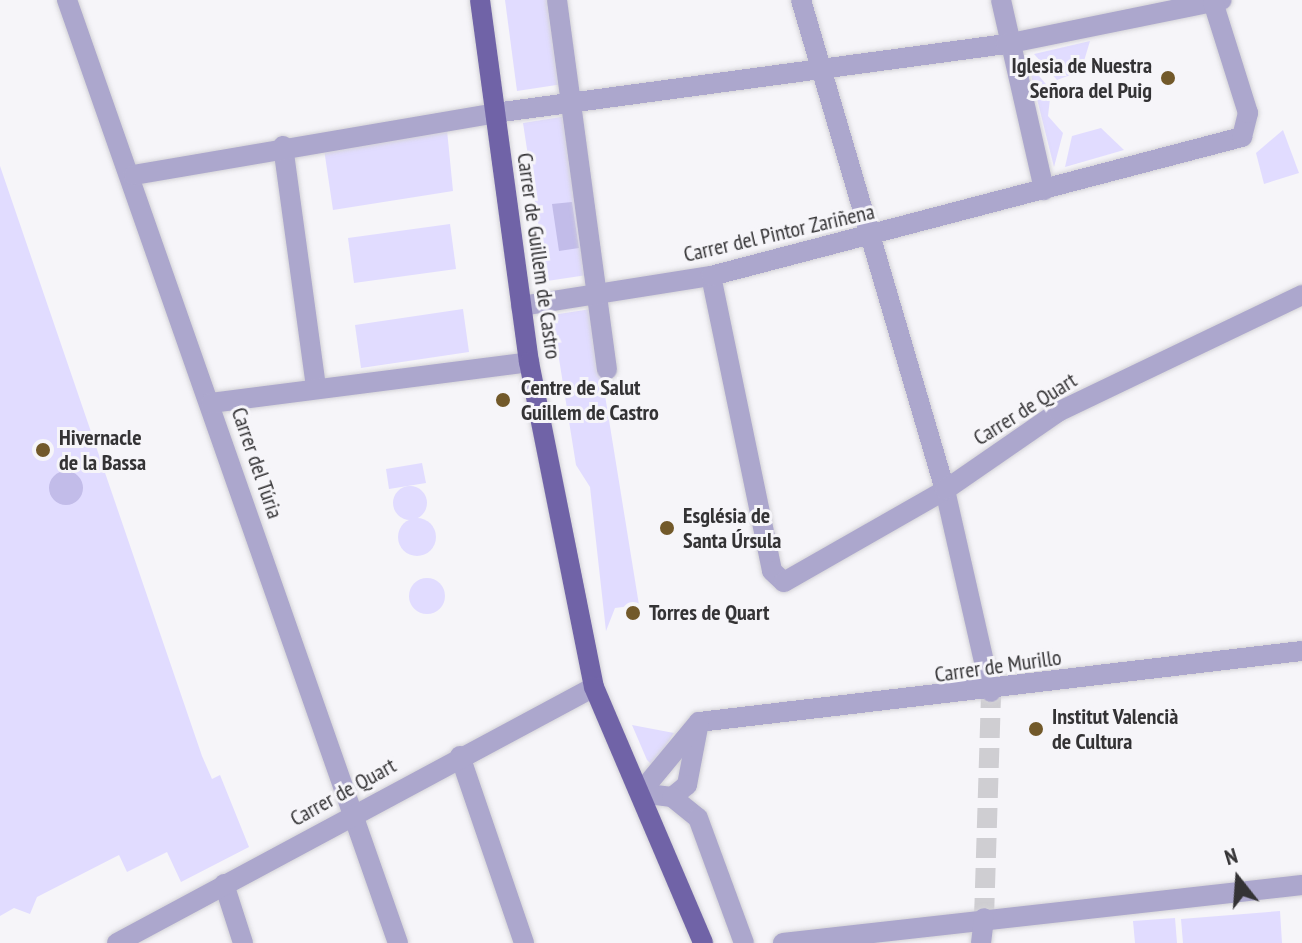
<!DOCTYPE html>
<html>
<head>
<meta charset="utf-8">
<style>
	body { margin:0 }
	#map { position:relative; width:1302px; height:943px; overflow:hidden; background:#f6f5f9; font-family:"PT Sans Narrow",sans-serif }
	div>[style] { position:absolute }
	.green>* { inset:0; background:#e1dcff }
	.round { border-radius:50% }
	.water>* { inset:0; background:#c2bce9 }
	.minor-tunnel>* { height:20px; margin-top:-10px; transform-origin:0; background:repeating-linear-gradient(90deg,#cfced2 0 20px,transparent 0 30px) }
	.roads { filter:drop-shadow(0 0 2px #d3d2d6) drop-shadow(0 0 2px #d3d2d6) }
	.minor>* { height:20px; margin:-10px; padding:0 10px; transform-origin:10px; border-radius:10px; background:#aca7cd }
	.major>* { height:20px; margin:-10px; padding:0 10px; transform-origin:10px; border-radius:10px; background:#7063a7 }
	.dots>* { width:22px; height:22px; translate:-50% -50%; box-sizing:border-box; border:4px solid #f6f5f9; border-radius:50% }
	span { translate:-50% -50%; white-space:nowrap; text-align:center; line-height:1.15; -webkit-text-stroke:6px #f6f5f9; paint-order:stroke }
	.poi-label { font-size:22px; color:#343335; font-weight:700 }
	.right { translate:-100% -50%; text-align:right }
	.left { translate:0 -50%; text-align:left }
	.street-label { font-size:22px; color:#343335 }
	.north { position:absolute; left:1198px; top:839px; width:80px; height:80px; -webkit-text-stroke:6px #f6f5f9; paint-order:stroke; rotate:343deg; font-size:22px; font-weight:700; line-height:32px; text-align:center; color:#343335 }
	.north::after { content:''; display:block; margin:auto; width:28px; height:36px; background:#343335; clip-path:polygon(50% 0,100% 100%,50% 72%,0 100%) }
</style>
</head>
<body>
<div id="map">
	<div class="green">
		<i style="clip-path:polygon(505px 0,551px 0,563px 84px,517px 91px)"></i>
		<i style="clip-path:polygon(1090px 41px,1081px 71px,1057px 80px,1034px 54px)"></i>
		<i style="clip-path:polygon(1028px 63px,1051px 90px,1048px 116px,1063px 133px,1054px 167px)"></i>
		<i style="clip-path:polygon(567px 116px,587px 275px,547px 281px,523px 123px)"></i>
		<i style="clip-path:polygon(1101px 128px,1124px 150px,1065px 167px,1072px 136px)"></i>
		<i style="clip-path:polygon(447px 130px,453px 191px,333px 210px,324px 149px)"></i>
		<i style="clip-path:polygon(1283px 130px,1299px 173px,1264px 184px,1256px 153px)"></i>
		<i style="clip-path:polygon(0 166px,202px 756px,212px 779px,220px 775px,249px 847px,181px 882px,167px 852px,127px 872px,119px 855px,37px 897px,30px 914px,14px 908px,0 916px)"></i>
		<i style="clip-path:polygon(450px 224px,456px 269px,354px 283px,348px 238px)"></i>
		<i style="clip-path:polygon(463px 309px,469px 352px,361px 368px,355px 325px)"></i>
		<i style="clip-path:polygon(591px 309px,639px 605px,615px 608px,606px 631px,590px 487px,576px 465px,552px 315px)"></i>
		<i style="clip-path:polygon(422px 463px,426px 483px,389px 489px,386px 469px)"></i>
		<i class="round" style="left:393px;top:486px;width:34px;height:34px"></i>
		<i class="round" style="left:398px;top:518px;width:38px;height:38px"></i>
		<i class="round" style="left:409px;top:578px;width:36px;height:36px"></i>
		<i style="clip-path:polygon(632px 725px,674px 733px,653px 766px,647px 760px)"></i>
		<i style="clip-path:polygon(1280px 911px,1282px 943px,1183px 943px,1181px 919px)"></i>
		<i style="clip-path:polygon(1175px 918px,1177px 943px,1135px 943px,1133px 921px)"></i>
	</div>
	<div class="water">
		<i style="clip-path:polygon(572px 202px,579px 248px,559px 251px,552px 204px)"></i>
		<i class="round" style="left:49px;top:471px;width:34px;height:34px"></i>
	</div>
	<div class="minor-tunnel">
		<i style="left:984px;top:918px;width:226px;rotate:-88.2deg"></i>
	</div>
	<div class="roads">
		<div class="minor">
			<i style="left:67px;top:0;width:999px;rotate:70.66deg"></i>
			<i style="left:557px;top:0;width:373px;rotate:82.3deg"></i>
			<i style="left:801px;top:0;width:511px;rotate:73.62deg"></i>
			<i style="left:945px;top:490px;width:207px;rotate:77.2deg"></i>
			<i style="left:1001px;top:0;width:195px;rotate:77.2deg"></i>
			<i style="left:283px;top:146px;width:243px;rotate:82.2deg"></i>
			<i style="left:134px;top:175px;width:366px;rotate:-9.7deg"></i>
			<i style="left:495px;top:113px;width:516px;rotate:-7.69deg"></i>
			<i style="left:1006px;top:44px;width:220px;rotate:-11.5deg"></i>
			<i style="left:711px;top:276px;width:301px;rotate:78.3deg"></i>
			<i style="left:772px;top:571px;width:16px;rotate:43deg"></i>
			<i style="left:784px;top:582px;width:185px;rotate:-29.7deg"></i>
			<i style="left:945px;top:490px;width:137px;rotate:-34.6deg"></i>
			<i style="left:1058px;top:412px;width:271px;rotate:-25.6deg"></i>
			<i style="left:521px;top:306px;width:192px;rotate:-9deg"></i>
			<i style="left:711px;top:276px;width:549px;rotate:-14.67deg"></i>
			<i style="left:1242px;top:137px;width:25px;rotate:-76deg"></i>
			<i style="left:1248px;top:113px;width:116px;rotate:-107.5deg"></i>
			<i style="left:211px;top:403px;width:321px;rotate:-7.3deg"></i>
			<i style="left:699px;top:722px;width:607px;rotate:-6.72deg"></i>
			<i style="left:699px;top:722px;width:64px;rotate:100.8deg"></i>
			<i style="left:687px;top:785px;width:19px;rotate:141deg"></i>
			<i style="left:672px;top:797px;width:32px;rotate:-173deg"></i>
			<i style="left:640px;top:793px;width:92px;rotate:-50.3deg"></i>
			<i style="left:460px;top:756px;width:198px;rotate:71.1deg"></i>
			<i style="left:672px;top:797px;width:33px;rotate:39deg"></i>
			<i style="left:698px;top:818px;width:133px;rotate:69.8deg"></i>
			<i style="left:224px;top:884px;width:62px;rotate:72.1deg"></i>
			<i style="left:117px;top:943px;width:541px;rotate:-28.22deg"></i>
			<i style="left:783px;top:943px;width:522px;rotate:-6.38deg"></i>
			<i style="left:981px;top:943px;width:25px;rotate:-83deg"></i>
		</div>
		<div class="major">
			<i style="left:480px;top:0;width:365px;rotate:82.3deg"></i>
			<i style="left:529px;top:362px;width:331px;rotate:78.7deg"></i>
			<i style="left:594px;top:687px;width:278px;rotate:66.9deg"></i>
		</div>
	</div>
	<div class="dots">
		<i style="left:1168px;top:78px;background:#72592a"></i>
		<i style="left:503px;top:400px;background:#72592a"></i>
		<i style="left:43px;top:450px;background:#72592a"></i>
		<i style="left:667px;top:528px;background:#72592a"></i>
		<i style="left:633px;top:613px;background:#72592a"></i>
		<i style="left:1036px;top:729px;background:#72592a"></i>
	</div>
	<div class="poi-label">
		<span class="right" style="left:1152px;top:78px">Iglesia de Nuestra<br>Señora del Puig</span>
		<span class="left" style="left:521px;top:400px">Centre de Salut<br>Guillem de Castro</span>
		<span class="left" style="left:59px;top:450px">Hivernacle<br>de la Bassa</span>
		<span class="left" style="left:683px;top:528px">Església de<br>Santa Úrsula</span>
		<span class="left" style="left:649px;top:613px">Torres de Quart</span>
		<span class="left" style="left:1052px;top:729px">Institut Valencià<br>de Cultura</span>
	</div>
	<div class="street-label">
		<span style="left:779px;top:233px;rotate:-13deg">Carrer del Pintor Zariñena</span>
		<span style="left:539px;top:256px;rotate:82deg">Carrer de Guillem de Castro</span>
		<span style="left:1025px;top:409px;rotate:-32deg">Carrer de Quart</span>
		<span style="left:257px;top:463px;rotate:71deg">Carrer del Túria</span>
		<span style="left:998px;top:666px;rotate:-8deg">Carrer de Murillo</span>
		<span style="left:343px;top:792px;rotate:-29deg">Carrer de Quart</span>
	</div>
	<div class="north">N</div>
</div>
</body>
</html>
